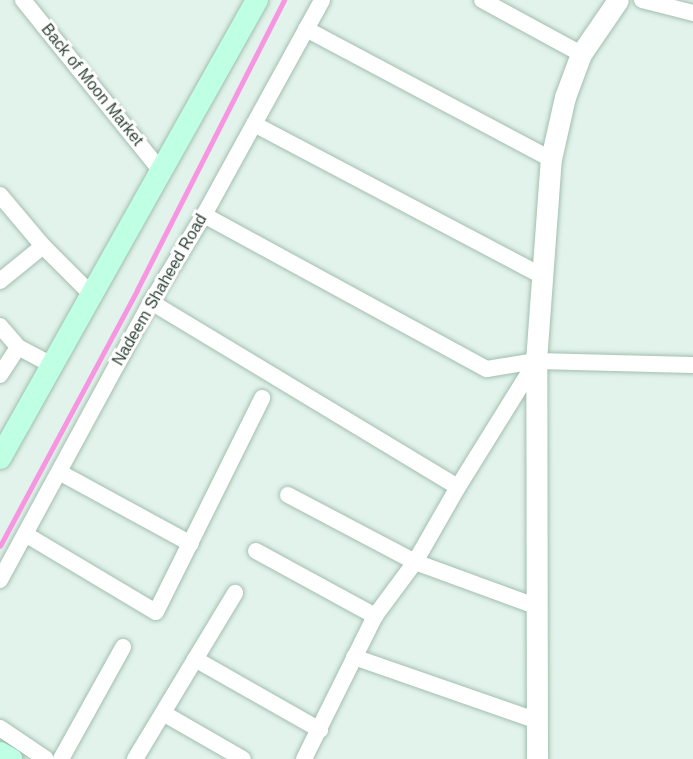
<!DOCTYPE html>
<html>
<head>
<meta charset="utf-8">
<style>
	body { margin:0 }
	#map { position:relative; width:693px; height:759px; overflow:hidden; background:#e1f3ea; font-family:Helvetica,sans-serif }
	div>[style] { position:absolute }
	.stream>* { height:4.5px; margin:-2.25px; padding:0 2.25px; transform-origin:2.25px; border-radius:2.25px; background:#f895e2 }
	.roads { filter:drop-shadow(0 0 2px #a3beb0) drop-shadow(0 0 2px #a3beb0) }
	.minor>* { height:16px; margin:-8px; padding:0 8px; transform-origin:8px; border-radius:8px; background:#fff }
	.tertiary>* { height:21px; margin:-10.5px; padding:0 10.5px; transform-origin:10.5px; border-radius:10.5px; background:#fff }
	.secondary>* { height:22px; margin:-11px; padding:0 11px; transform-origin:11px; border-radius:11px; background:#bfffe4 }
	span { translate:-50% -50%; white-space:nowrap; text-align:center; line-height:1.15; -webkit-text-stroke:6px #fff; paint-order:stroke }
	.street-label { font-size:16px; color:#314439 }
</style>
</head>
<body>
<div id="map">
	<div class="stream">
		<i style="left:0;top:546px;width:290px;rotate:-61.8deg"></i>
		<i style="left:137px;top:290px;width:325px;rotate:-63.1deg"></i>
	</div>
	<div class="roads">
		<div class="minor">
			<i style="left:23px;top:0;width:220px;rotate:51.1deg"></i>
			<i style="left:482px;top:0;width:113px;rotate:28.6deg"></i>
			<i style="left:642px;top:0;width:53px;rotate:14.3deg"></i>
			<i style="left:306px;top:29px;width:277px;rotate:28deg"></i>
			<i style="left:254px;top:124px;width:324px;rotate:27.8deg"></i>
			<i style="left:0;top:195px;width:67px;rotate:49.9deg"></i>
			<i style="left:43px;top:246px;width:68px;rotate:45deg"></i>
			<i style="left:204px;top:215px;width:322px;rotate:28.6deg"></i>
			<i style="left:487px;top:369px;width:50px;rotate:-9.3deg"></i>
			<i style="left:536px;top:361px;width:157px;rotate:1.5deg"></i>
			<i style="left:0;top:281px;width:55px;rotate:-39.1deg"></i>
			<i style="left:151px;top:302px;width:358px;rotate:31.1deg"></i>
			<i style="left:0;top:326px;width:28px;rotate:49deg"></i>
			<i style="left:18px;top:347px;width:38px;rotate:28deg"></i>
			<i style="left:0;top:375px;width:33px;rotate:-57deg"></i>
			<i style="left:59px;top:472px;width:150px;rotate:28.6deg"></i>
			<i style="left:288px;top:495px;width:144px;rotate:27.8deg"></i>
			<i style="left:415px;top:562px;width:131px;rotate:20.1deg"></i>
			<i style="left:25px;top:534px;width:152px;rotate:30.8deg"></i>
			<i style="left:156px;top:612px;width:239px;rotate:-63.6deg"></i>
			<i style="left:256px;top:551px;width:136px;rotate:28.6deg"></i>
			<i style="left:0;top:580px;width:316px;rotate:-61.5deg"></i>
			<i style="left:151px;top:302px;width:102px;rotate:-58.7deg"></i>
			<i style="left:204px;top:215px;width:245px;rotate:-61.2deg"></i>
			<i style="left:354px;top:657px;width:195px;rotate:19.2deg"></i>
			<i style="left:195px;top:659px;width:144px;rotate:29.6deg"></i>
			<i style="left:163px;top:713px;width:92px;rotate:29.9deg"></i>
			<i style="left:0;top:728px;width:55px;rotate:34deg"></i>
			<i style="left:61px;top:759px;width:128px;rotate:-61deg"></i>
			<i style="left:135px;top:759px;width:194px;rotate:-58.9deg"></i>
			<i style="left:304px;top:759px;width:160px;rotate:-63.6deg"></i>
			<i style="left:375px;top:616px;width:67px;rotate:-53.5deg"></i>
			<i style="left:415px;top:562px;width:86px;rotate:-60.2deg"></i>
			<i style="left:458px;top:487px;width:148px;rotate:-58.2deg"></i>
		</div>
		<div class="tertiary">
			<i style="left:537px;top:759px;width:398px;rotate:-90.1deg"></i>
			<i style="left:536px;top:361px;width:203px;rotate:-85.8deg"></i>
			<i style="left:551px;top:159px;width:64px;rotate:-77.3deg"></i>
			<i style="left:565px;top:97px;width:46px;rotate:-69.6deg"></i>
			<i style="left:581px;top:54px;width:65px;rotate:-55.6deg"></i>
		</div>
		<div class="secondary">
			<i style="left:0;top:458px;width:525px;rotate:-60.7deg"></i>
			<i style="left:0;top:753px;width:13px;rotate:29deg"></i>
		</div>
	</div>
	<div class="street-label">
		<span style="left:92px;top:85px;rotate:51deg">Back of Moon Market</span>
		<span style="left:160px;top:290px;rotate:-60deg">Nadeem Shaheed Road</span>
	</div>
</div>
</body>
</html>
